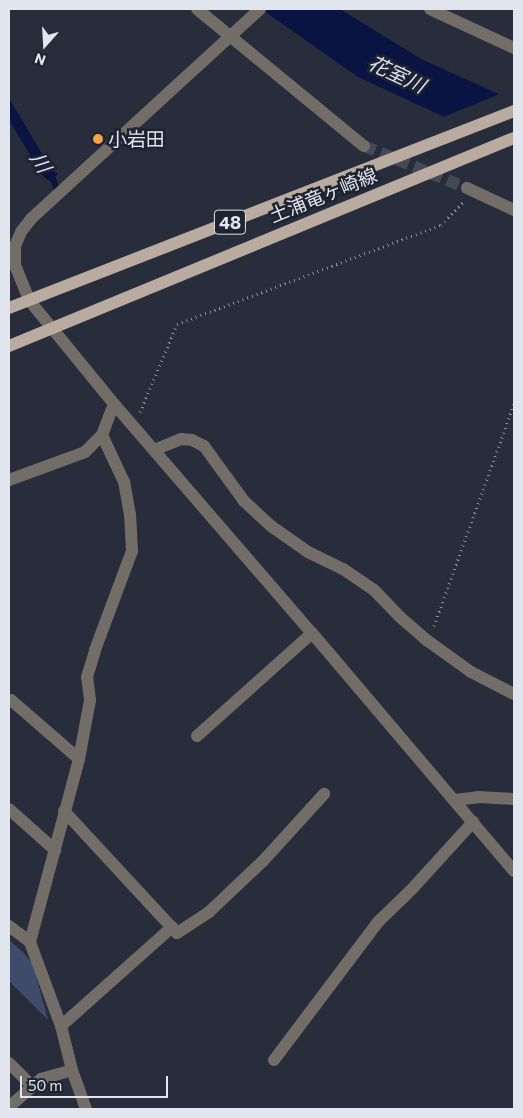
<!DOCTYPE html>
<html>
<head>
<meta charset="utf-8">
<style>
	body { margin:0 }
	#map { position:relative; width:523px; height:1118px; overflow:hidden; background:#272d3b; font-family:Commissioner,"Noto Sans JP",sans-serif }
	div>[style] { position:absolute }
	.green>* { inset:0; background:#3f4b6a }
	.water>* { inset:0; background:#091442 }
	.pier>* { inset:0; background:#272d3b }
	.stream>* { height:5.5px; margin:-2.75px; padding:0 2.75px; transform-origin:2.75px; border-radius:2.75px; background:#091442 }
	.minor-tunnel>* { height:12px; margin-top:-6px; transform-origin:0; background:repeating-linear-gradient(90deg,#434956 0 12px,transparent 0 18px) }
	.path>* { height:3px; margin-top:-1.5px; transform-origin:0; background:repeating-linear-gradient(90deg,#8a8f9a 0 1px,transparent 0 5px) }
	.minor>* { height:12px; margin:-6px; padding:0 6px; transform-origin:6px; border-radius:6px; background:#736d67 }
	.major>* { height:12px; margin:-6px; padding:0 6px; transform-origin:6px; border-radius:6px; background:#b9ab9f }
	.dots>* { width:14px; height:14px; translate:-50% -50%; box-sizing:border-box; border:2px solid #1e2331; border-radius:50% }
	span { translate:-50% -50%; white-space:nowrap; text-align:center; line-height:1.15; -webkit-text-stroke:5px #1e2331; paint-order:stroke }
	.shield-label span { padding:1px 4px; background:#1e2331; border:1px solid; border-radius:4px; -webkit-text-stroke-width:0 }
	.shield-label { font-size:18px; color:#e1e5ee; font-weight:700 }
	.poi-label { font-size:19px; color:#e1e5ee }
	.left { translate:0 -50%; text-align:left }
	.street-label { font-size:19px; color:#e1e5ee }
	.water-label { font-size:20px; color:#dae1f1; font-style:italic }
	.frame { position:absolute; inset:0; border:10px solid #e1e5ee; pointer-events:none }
	.north { position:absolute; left:20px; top:20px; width:50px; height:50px; -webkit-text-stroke:4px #1e2331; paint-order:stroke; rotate:199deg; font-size:14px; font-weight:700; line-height:20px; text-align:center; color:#e1e5ee }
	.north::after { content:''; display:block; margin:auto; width:18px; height:22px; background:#e1e5ee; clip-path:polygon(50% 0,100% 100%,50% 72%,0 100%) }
	.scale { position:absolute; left:20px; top:1076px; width:148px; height:22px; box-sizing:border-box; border:2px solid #e1e5ee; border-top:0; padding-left:6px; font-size:15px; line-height:18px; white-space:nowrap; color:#e1e5ee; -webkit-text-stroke:4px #1e2331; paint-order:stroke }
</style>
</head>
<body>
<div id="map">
	<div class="green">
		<i style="clip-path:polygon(9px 940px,24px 953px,33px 965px,48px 1020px,9px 981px)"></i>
	</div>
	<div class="water">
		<i style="clip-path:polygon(261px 9px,340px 9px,421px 59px,514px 101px,514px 149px,358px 77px)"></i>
		<i style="clip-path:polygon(9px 98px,51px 169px,58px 174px,49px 181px,42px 175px,9px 120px)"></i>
	</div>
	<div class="pier">
		<i style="clip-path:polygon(502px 93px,514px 98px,514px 151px,441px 118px)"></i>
	</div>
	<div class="stream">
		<i style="left:48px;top:173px;width:5px;rotate:37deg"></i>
		<i style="left:52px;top:176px;width:15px;rotate:67deg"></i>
	</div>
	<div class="minor-tunnel">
		<i style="left:364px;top:146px;width:111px;rotate:22.2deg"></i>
	</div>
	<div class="path">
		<i style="left:140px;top:412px;width:95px;rotate:-67.2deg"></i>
		<i style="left:177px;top:324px;width:282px;rotate:-20.6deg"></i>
		<i style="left:441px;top:225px;width:32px;rotate:-46deg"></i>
		<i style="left:434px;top:626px;width:236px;rotate:-70.2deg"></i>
	</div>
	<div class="minor">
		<i style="left:197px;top:9px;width:216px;rotate:39.4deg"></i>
		<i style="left:260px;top:9px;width:311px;rotate:137.5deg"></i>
		<i style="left:31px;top:219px;width:16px;rotate:128deg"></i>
		<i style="left:21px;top:232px;width:15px;rotate:113deg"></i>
		<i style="left:15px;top:246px;width:19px;rotate:90deg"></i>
		<i style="left:15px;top:265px;width:38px;rotate:68deg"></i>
		<i style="left:29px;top:300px;width:134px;rotate:50.7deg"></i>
		<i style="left:114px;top:404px;width:303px;rotate:49.2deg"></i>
		<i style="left:312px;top:633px;width:312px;rotate:49.7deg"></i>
		<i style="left:430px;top:9px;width:93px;rotate:24.9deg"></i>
		<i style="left:467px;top:188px;width:52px;rotate:25.1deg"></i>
		<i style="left:154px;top:450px;width:29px;rotate:-22deg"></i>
		<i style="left:181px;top:439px;width:11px;rotate:5deg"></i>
		<i style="left:192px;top:440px;width:13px;rotate:27deg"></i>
		<i style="left:204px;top:446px;width:68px;rotate:54deg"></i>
		<i style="left:244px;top:501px;width:37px;rotate:43deg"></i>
		<i style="left:271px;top:526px;width:45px;rotate:35.1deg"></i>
		<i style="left:308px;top:552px;width:39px;rotate:26deg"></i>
		<i style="left:343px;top:569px;width:37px;rotate:34deg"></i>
		<i style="left:374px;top:590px;width:37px;rotate:46deg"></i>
		<i style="left:400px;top:617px;width:37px;rotate:41deg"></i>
		<i style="left:428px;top:641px;width:53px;rotate:35.8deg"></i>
		<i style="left:471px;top:672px;width:48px;rotate:27.1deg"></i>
		<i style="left:9px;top:480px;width:81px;rotate:-20.2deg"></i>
		<i style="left:85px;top:452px;width:24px;rotate:-45deg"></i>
		<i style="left:102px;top:435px;width:33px;rotate:-69deg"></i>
		<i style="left:11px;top:700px;width:90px;rotate:40.9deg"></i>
		<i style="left:197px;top:736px;width:154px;rotate:-41.8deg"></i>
		<i style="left:455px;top:800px;width:23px;rotate:-7deg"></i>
		<i style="left:478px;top:797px;width:36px;rotate:3deg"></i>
		<i style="left:9px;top:809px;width:62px;rotate:41.7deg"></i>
		<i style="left:64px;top:811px;width:166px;rotate:47.2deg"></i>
		<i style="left:177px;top:933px;width:38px;rotate:-33deg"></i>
		<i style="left:209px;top:912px;width:74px;rotate:-43.4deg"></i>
		<i style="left:263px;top:861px;width:91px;rotate:-47.7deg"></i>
		<i style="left:9px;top:926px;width:26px;rotate:37deg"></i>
		<i style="left:61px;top:1026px;width:149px;rotate:-41.7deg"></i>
		<i style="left:274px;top:1060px;width:173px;rotate:-53deg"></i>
		<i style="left:378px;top:922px;width:47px;rotate:-44.1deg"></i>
		<i style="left:412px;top:889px;width:91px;rotate:-47.7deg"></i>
		<i style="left:9px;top:1063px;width:33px;rotate:45deg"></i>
		<i style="left:9px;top:1107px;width:43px;rotate:-41.2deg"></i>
		<i style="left:41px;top:1079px;width:32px;rotate:-16deg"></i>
		<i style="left:86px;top:1109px;width:41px;rotate:-109.7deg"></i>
		<i style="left:72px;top:1070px;width:45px;rotate:-104deg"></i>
		<i style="left:61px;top:1026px;width:90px;rotate:-110.3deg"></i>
		<i style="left:30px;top:942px;width:189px;rotate:-75deg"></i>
		<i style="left:79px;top:759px;width:60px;rotate:-79.4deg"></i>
		<i style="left:90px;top:700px;width:23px;rotate:-97deg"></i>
		<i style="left:87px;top:677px;width:28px;rotate:-73deg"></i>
		<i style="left:95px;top:650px;width:106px;rotate:-69.5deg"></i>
		<i style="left:132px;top:551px;width:36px;rotate:-93deg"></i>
		<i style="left:130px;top:515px;width:34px;rotate:-100deg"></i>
		<i style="left:124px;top:482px;width:52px;rotate:-115.1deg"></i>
	</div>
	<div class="major">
		<i style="left:9px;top:308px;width:542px;rotate:-21.31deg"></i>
		<i style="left:9px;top:346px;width:546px;rotate:-22.39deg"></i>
	</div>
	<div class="dots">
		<i style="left:98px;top:139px;background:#f7a149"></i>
	</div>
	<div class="shield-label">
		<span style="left:230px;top:222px">48</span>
	</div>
	<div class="poi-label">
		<span class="left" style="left:108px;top:139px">小岩田</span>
	</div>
	<div class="street-label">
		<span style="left:323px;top:195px;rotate:-22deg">土浦竜ヶ崎線</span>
	</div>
	<div class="water-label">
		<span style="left:397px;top:74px;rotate:25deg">花室川</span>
		<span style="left:41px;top:162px;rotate:58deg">川</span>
	</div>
	<div class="frame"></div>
	<div class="north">N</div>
	<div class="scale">50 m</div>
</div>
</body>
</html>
